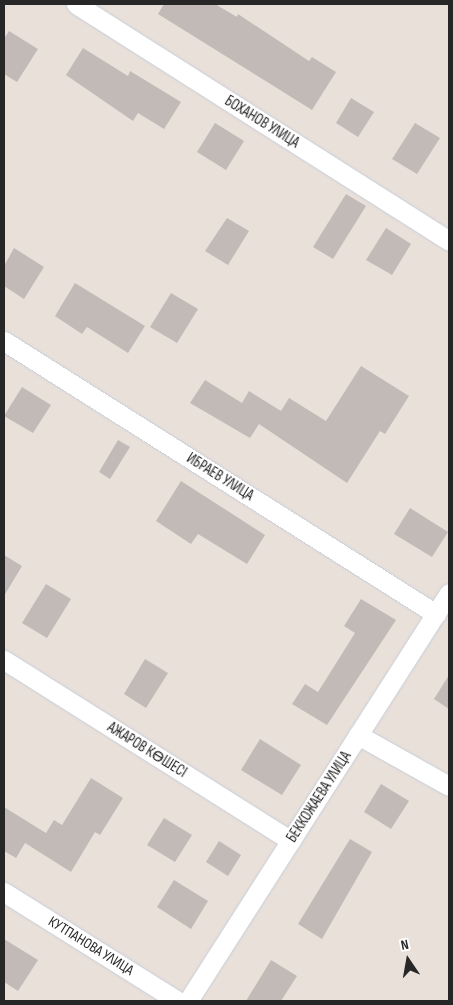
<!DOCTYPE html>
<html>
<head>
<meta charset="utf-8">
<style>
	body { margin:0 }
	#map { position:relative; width:453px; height:1005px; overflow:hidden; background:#e9e0da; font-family:"Sofia Sans Condensed",sans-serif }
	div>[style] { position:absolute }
	.building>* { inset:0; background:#c1bab7 }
	.roads { filter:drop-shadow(0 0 1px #c8ced8) drop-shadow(0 0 1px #c8ced8) }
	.minor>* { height:19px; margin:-9.5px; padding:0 9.5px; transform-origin:9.5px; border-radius:9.5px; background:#fff }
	span { translate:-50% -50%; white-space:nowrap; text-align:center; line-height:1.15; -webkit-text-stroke:4px #fff; paint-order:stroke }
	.street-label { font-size:15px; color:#272727 }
	.frame { position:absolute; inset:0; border:5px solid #272727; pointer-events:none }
	.north { position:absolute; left:383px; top:935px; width:50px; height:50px; -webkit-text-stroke:4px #fff; paint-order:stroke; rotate:348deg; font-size:14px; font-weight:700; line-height:20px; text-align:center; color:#272727 }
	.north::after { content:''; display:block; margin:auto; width:18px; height:22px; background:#272727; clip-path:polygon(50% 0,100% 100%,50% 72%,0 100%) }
</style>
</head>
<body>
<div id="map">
	<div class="building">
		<i style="clip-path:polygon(164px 4px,215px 4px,237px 17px,238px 14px,309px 61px,312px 57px,336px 72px,312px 110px,158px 14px)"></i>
		<i style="clip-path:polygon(9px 31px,38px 49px,17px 82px,4px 74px,4px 39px)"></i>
		<i style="clip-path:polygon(83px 48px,128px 76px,130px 71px,181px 102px,164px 129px,138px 113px,133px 121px,66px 75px)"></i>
		<i style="clip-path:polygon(351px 98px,374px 112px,358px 137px,336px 123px)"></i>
		<i style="clip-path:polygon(215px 123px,244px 141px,226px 170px,197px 152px)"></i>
		<i style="clip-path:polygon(415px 123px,440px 138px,417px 174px,392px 159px)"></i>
		<i style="clip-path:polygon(346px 194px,366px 206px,333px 259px,313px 247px)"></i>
		<i style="clip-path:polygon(227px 218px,249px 231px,228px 265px,205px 251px)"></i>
		<i style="clip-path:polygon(386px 228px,411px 244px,392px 275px,366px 260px)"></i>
		<i style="clip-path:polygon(14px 248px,44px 267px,24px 299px,4px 286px,4px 266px)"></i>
		<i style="clip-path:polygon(75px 283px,145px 326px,128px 353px,87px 327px,82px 334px,55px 316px)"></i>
		<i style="clip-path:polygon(171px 293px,198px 309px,177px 343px,150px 327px)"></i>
		<i style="clip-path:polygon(361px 366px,409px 396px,385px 434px,380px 431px,347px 483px,259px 424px,250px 438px,190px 403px,205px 380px,242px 403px,249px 391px,281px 411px,289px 398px,326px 421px)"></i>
		<i style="clip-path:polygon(22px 387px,51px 405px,33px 433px,4px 416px)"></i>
		<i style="clip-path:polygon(118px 440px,130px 447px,110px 479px,99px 472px)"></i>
		<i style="clip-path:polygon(181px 481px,265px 535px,247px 564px,198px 534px,191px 544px,156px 521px)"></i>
		<i style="clip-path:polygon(410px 508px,448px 532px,432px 557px,394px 534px)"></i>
		<i style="clip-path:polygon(4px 555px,22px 566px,4px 596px)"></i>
		<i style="clip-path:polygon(46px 584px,71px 599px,47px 638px,22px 623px)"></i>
		<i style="clip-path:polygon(361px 599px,396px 620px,327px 725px,292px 704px,305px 684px,318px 692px,355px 633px,344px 626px)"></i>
		<i style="clip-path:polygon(145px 659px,168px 673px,146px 708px,124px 694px)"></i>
		<i style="clip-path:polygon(449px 675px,449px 709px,434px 699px)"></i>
		<i style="clip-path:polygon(260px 739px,301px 765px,282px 795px,241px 770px)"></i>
		<i style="clip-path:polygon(91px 778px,123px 798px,100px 835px,95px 832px,71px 872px,25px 843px,16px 858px,4px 851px,4px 807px,46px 833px,54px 820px,62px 825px)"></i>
		<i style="clip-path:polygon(381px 784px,409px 801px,391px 829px,364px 812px)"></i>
		<i style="clip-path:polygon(164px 818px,192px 835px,175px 862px,147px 845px)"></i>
		<i style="clip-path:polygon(350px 839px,372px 852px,322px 939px,298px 924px)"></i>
		<i style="clip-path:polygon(219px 841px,241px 855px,228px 876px,206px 862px)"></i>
		<i style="clip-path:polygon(174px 880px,208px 901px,191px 929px,157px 907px)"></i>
		<i style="clip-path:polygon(4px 939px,38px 960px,18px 991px,4px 982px)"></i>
		<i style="clip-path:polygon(271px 960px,297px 976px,281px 1001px,246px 1001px)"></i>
	</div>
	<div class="roads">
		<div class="minor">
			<i style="left:76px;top:4px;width:442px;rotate:32.4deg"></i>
			<i style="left:4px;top:341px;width:511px;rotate:32.29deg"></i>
			<i style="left:4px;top:660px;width:339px;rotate:32.2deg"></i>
			<i style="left:358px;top:735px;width:104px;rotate:29.3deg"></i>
			<i style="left:4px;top:892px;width:205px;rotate:32.1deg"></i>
			<i style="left:188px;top:1001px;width:484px;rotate:-57.4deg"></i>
		</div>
	</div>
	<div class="street-label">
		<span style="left:262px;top:122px;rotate:32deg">БОХАНОВ УЛИЦА</span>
		<span style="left:220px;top:477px;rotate:32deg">ИБРАЕВ УЛИЦА</span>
		<span style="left:147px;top:750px;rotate:32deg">АЖАРОВ КӨШЕСІ</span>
		<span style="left:319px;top:797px;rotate:-57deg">БЕККОЖАЕВА УЛИЦА</span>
		<span style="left:91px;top:946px;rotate:32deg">КУТПАНОВА УЛИЦА</span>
	</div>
	<div class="frame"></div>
	<div class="north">N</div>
</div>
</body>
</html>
